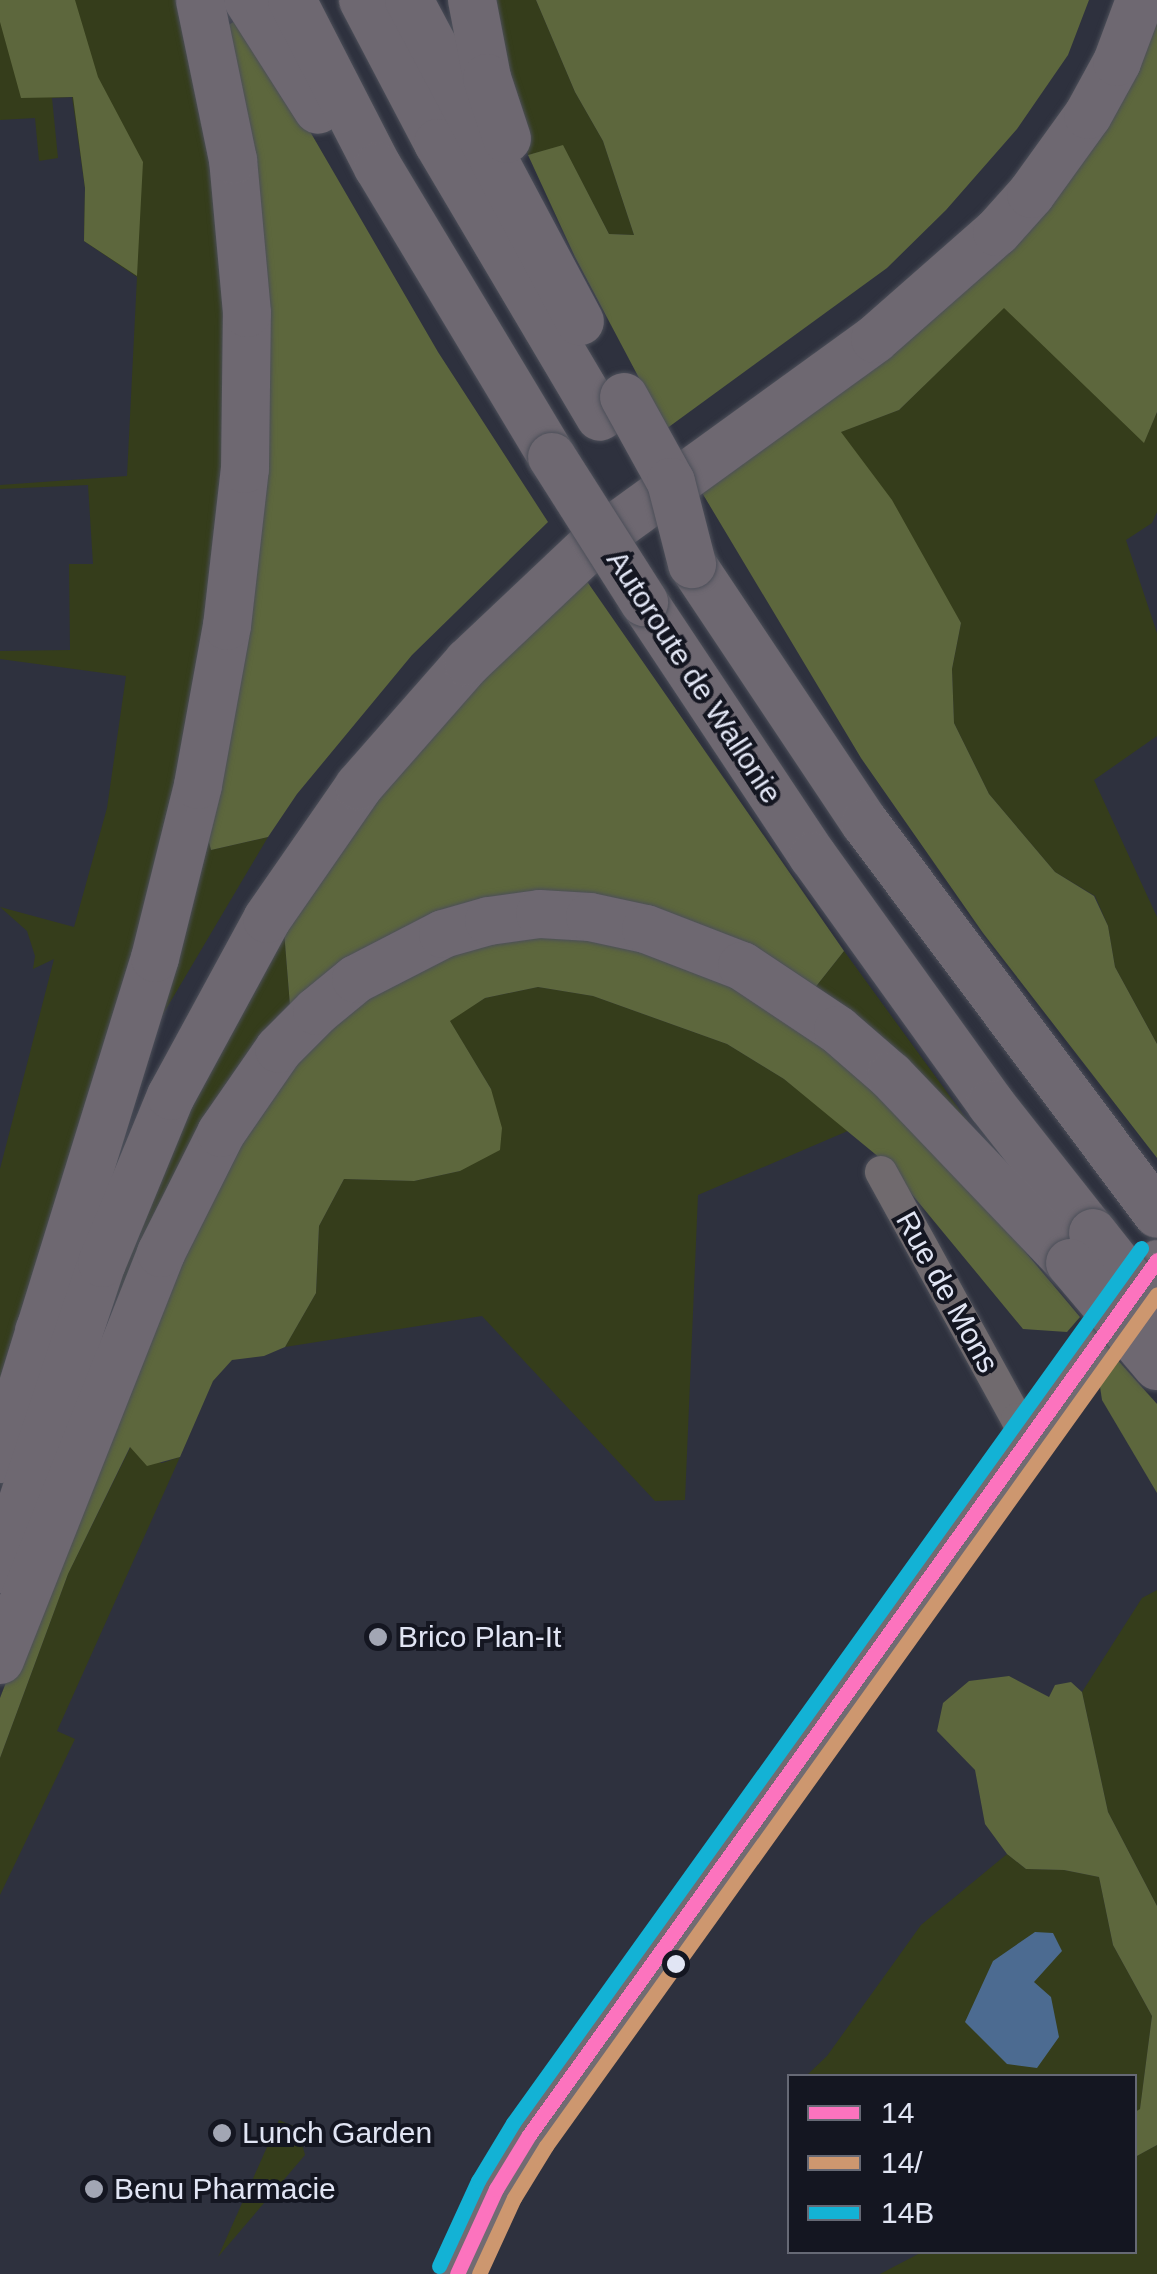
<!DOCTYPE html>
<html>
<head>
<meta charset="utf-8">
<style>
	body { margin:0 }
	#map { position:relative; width:1157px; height:2274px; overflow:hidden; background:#2e313e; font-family:Helvetica,sans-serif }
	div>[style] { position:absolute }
	.green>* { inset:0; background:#353d1b }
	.forest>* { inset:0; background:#5d673d }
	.water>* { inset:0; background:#4c6b91 }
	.roads { filter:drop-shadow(0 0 2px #4c4f59) drop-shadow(0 0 2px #4c4f59) }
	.minor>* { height:32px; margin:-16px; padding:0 16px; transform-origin:16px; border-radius:16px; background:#706a6e }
	.major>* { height:40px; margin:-20px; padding:0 20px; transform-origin:20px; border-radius:20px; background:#716b72 }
	.highway>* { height:48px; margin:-24px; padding:0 24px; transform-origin:24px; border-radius:24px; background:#6e6871 }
	.bridges { filter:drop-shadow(0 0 2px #4c4f59) drop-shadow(0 0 2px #4c4f59) }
	.highway-bridge>* { height:48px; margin:-24px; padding:0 24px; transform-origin:24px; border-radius:24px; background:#6e6871 }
	.bus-1>* { height:15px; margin:-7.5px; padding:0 7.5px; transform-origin:7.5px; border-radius:7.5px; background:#fc73be }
	.bus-2>* { height:15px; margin:-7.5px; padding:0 7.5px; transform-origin:7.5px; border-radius:7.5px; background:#cd976f }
	.bus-3>* { height:15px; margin:-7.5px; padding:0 7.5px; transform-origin:7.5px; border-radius:7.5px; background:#13b2d5 }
	.dots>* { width:28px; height:28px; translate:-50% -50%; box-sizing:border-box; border:5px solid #141621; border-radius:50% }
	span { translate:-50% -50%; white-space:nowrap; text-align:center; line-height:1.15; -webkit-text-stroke:8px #141621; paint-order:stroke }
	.street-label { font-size:30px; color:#e1e5f4 }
	.poi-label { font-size:30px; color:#e1e5f4 }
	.left { translate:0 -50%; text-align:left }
	.legend { position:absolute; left:787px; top:2074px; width:350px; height:180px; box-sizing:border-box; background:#141621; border:2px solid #666975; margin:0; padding:12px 18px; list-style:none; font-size:30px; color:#e1e5f4 }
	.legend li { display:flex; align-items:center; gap:20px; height:50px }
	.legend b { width:50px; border:2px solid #666975 }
</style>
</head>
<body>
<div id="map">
	<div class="green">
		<i style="clip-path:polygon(0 0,180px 0,211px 152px,224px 305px,222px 461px,205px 617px,176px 777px,116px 1018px,0 1383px,0 1169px,54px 959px,33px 969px,35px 956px,27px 931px,0 907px,74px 927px,107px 808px,126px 676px,0 659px,0 651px,70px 650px,69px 564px,93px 564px,88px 485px,0 489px,0 485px,127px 476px,137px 277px,84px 241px,85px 188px,72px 97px,52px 98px,58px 158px,39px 161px,35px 118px,0 120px)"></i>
		<i style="clip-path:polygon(484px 0,536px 0,575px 92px,603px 141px,634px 235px,609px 234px,563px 146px,528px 155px)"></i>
		<i style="clip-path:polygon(1004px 307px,1144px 442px,1157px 412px,1157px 512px,1152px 523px,1126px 540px,1157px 633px,1157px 736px,1094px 780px,1157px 917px,1157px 1044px,1115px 967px,1108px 926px,1095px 896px,1055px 872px,989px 794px,954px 723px,952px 669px,961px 623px,840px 432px,899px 410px)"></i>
		<i style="clip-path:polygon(203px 820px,211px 850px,268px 837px,146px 1043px)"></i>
		<i style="clip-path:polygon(284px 931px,291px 1018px,65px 1422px,158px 1165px)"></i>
		<i style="clip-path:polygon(844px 951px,1000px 1165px,810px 994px)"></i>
		<i style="clip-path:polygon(538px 987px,593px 996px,727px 1044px,784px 1079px,850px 1130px,698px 1195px,685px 1500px,655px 1501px,482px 1316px,285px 1347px,316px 1293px,319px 1226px,344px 1179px,414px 1181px,460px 1171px,491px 1089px,449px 1020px,485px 998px)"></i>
		<i style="clip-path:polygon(131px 1446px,141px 1456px,162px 1463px,180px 1457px,57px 1731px,75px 1739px,0 1895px,0 1758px,68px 1574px)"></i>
		<i style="clip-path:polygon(1157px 1590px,1157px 1906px,1108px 1812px,1082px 1692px,1142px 1598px)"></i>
		<i style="clip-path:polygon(1007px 1854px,1026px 1869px,1064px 1870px,1099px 1877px,1113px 1945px,1152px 2016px,1140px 2110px,1135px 2112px,1134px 2076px,806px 2076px,827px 2056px,921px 1925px)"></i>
		<i style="clip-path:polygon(279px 2120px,298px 2128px,305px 2155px,218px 2257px)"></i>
		<i style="clip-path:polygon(1157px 2145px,1157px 2274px,880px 2274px,922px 2252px,1134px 2252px,1135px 2157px)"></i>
	</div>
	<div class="forest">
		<i style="clip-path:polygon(0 0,75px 0,98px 77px,143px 162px,137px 276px,84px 241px,85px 188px,73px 97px,21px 98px,0 22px)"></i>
		<i style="clip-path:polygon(536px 0,1089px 0,1068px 55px,1017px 129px,946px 210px,887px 268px,666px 429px,575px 257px,528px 155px,563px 145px,609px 234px,634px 235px,603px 141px,575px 92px)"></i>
		<i style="clip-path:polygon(1157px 4px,1157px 412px,1144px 443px,1004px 308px,899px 410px,841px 432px,892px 500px,961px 623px,952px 669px,954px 723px,989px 794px,1055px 872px,1094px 896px,1108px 926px,1115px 967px,1157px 1044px,1157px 1158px,983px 933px,861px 758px,701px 491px,1049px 205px,1104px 129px)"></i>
		<i style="clip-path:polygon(243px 16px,438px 352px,548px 522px,412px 655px,297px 794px,268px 837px,211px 850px,203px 820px,225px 715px,227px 26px)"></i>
		<i style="clip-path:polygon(586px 580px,844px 951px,810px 994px,551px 904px,291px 1018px,284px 931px,374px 800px,438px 723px)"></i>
		<i style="clip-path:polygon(535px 937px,614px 942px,756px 995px,851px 1063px,985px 1204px,1080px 1317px,1067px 1332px,1023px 1329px,886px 1163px,784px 1079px,727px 1044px,593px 996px,538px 987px,485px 998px,450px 1021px,491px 1089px,502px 1128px,500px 1150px,460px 1171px,414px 1181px,344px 1179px,319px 1226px,316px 1293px,285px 1347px,264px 1356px,232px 1360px,213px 1381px,180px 1457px,147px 1466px,130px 1447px,68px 1574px,0 1758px,0 1698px,15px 1659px,187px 1242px,254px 1118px,297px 1061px,352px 1011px,410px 971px,472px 948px)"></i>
		<i style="clip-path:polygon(1115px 1357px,1157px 1404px,1157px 1493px,1102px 1400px,1099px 1380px)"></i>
		<i style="clip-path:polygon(1009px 1676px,1049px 1697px,1055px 1685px,1071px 1682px,1082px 1692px,1108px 1812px,1157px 1906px,1157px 2145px,1135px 2157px,1135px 2112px,1140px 2109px,1152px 2016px,1113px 1945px,1099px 1877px,1064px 1870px,1026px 1869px,1007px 1854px,985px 1824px,975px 1770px,937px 1731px,943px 1703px,969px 1681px)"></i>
	</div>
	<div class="water">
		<i style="clip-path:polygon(1035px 1932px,1053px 1933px,1062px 1951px,1034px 1982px,1051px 1997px,1059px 2037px,1037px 2068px,1007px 2064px,965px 2022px,993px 1961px)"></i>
	</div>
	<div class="roads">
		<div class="minor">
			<i style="left:881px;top:1172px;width:282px;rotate:61.2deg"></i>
			<i style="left:1017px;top:1419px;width:18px;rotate:45deg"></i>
		</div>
		<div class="major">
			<i style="left:457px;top:2274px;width:94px;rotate:-65.4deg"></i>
			<i style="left:496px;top:2189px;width:63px;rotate:-58.6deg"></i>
			<i style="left:529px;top:2135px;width:1077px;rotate:-54.33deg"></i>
		</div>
		<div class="highway">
			<i style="left:248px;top:0;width:130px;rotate:57.5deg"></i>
			<i style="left:292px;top:0;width:188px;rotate:62.8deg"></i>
			<i style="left:378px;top:167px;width:338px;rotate:59deg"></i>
			<i style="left:363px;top:0;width:161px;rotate:62.3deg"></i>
			<i style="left:438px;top:143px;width:318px;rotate:59.4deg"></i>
			<i style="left:409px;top:0;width:364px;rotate:62deg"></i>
			<i style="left:472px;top:0;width:79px;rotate:79.1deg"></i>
			<i style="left:487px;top:78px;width:64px;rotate:71.8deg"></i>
			<i style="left:692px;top:564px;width:311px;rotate:56.3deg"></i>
			<i style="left:865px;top:823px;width:488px;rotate:53.2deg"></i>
			<i style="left:644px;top:602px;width:305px;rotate:56.4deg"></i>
			<i style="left:813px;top:856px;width:305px;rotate:54.3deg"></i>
			<i style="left:991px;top:1104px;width:164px;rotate:51.7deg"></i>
			<i style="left:39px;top:1331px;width:116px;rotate:-66.7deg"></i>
			<i style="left:0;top:1459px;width:524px;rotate:-72.81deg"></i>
			<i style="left:155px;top:958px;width:178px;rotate:-76deg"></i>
			<i style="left:198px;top:785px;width:162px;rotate:-79.7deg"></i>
			<i style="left:227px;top:626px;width:158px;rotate:-83.5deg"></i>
			<i style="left:245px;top:469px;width:156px;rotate:-89.3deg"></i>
			<i style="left:247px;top:313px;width:154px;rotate:-95.2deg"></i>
			<i style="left:233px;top:160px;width:163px;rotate:-101.7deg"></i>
			<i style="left:0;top:1569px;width:323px;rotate:-71.6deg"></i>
			<i style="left:102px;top:1263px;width:181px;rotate:-67.6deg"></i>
			<i style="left:171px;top:1096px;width:201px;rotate:-61.5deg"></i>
			<i style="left:267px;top:919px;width:162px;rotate:-55.3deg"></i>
			<i style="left:359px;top:786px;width:165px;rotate:-48.7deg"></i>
			<i style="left:468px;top:662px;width:176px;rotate:-43.4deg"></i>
			<i style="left:596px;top:541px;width:344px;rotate:-35.9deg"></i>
			<i style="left:875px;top:339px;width:162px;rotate:-41.3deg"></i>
			<i style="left:997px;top:232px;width:51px;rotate:-48.2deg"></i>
			<i style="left:1031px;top:194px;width:97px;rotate:-54.2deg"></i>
			<i style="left:1088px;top:115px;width:60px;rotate:-61.3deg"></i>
			<i style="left:1117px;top:62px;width:66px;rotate:-69.6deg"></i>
			<i style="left:0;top:1660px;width:438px;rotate:-68.4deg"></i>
			<i style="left:161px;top:1253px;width:134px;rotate:-63.4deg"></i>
			<i style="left:221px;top:1133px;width:102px;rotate:-55.4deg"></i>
			<i style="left:279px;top:1049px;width:54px;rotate:-45deg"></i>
			<i style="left:317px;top:1011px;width:50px;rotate:-39.4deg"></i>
			<i style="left:356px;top:979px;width:98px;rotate:-27.3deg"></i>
			<i style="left:443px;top:934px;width:48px;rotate:-15.8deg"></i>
			<i style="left:489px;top:921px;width:51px;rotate:-7.8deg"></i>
			<i style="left:540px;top:914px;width:50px;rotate:3.4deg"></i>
			<i style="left:590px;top:917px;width:57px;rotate:12.1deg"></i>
			<i style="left:646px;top:929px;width:103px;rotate:21.1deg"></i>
			<i style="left:742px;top:966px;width:115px;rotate:33.7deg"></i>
			<i style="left:838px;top:1030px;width:70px;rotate:41deg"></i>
			<i style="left:891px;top:1076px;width:259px;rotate:46.3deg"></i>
		</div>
	</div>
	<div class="bridges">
		<div class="highway-bridge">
			<i style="left:624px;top:397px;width:97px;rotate:61.1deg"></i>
			<i style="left:671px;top:482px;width:85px;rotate:75.6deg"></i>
			<i style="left:552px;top:457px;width:172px;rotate:57.6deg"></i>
			<i style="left:1093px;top:1233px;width:103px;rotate:51.7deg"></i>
			<i style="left:1070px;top:1263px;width:135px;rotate:49.8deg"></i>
		</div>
	</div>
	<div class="bus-1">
		<i style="left:457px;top:2274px;width:94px;rotate:-65.4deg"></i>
		<i style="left:496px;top:2189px;width:63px;rotate:-58.6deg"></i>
		<i style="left:529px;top:2135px;width:1077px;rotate:-54.33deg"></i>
	</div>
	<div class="bus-2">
		<i style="left:479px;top:2274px;width:84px;rotate:-65.3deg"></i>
		<i style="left:514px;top:2198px;width:61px;rotate:-58.4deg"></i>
		<i style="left:546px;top:2146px;width:1048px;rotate:-54.35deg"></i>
	</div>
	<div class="bus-3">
		<i style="left:439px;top:2266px;width:94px;rotate:-65.4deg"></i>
		<i style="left:478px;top:2181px;width:68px;rotate:-58.9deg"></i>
		<i style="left:513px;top:2123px;width:1077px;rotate:-54.33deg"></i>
	</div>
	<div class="dots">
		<i style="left:378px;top:1637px;background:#a2a6b4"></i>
		<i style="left:676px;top:1964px;background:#e1e5f4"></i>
		<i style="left:222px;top:2133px;background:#a2a6b4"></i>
		<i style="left:94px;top:2189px;background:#a2a6b4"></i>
	</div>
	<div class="street-label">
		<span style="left:694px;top:677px;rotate:57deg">Autoroute de Wallonie</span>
		<span style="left:947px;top:1292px;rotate:61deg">Rue de Mons</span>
	</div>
	<div class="poi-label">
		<span class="left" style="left:398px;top:1637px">Brico Plan-It</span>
		<span class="left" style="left:242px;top:2133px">Lunch Garden</span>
		<span class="left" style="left:114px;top:2189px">Benu Pharmacie</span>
	</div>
	<ul class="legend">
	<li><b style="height:12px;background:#fc73be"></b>14</li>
	<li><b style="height:12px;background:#cd976f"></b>14/</li>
	<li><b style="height:12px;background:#13b2d5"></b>14B</li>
	</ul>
</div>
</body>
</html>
